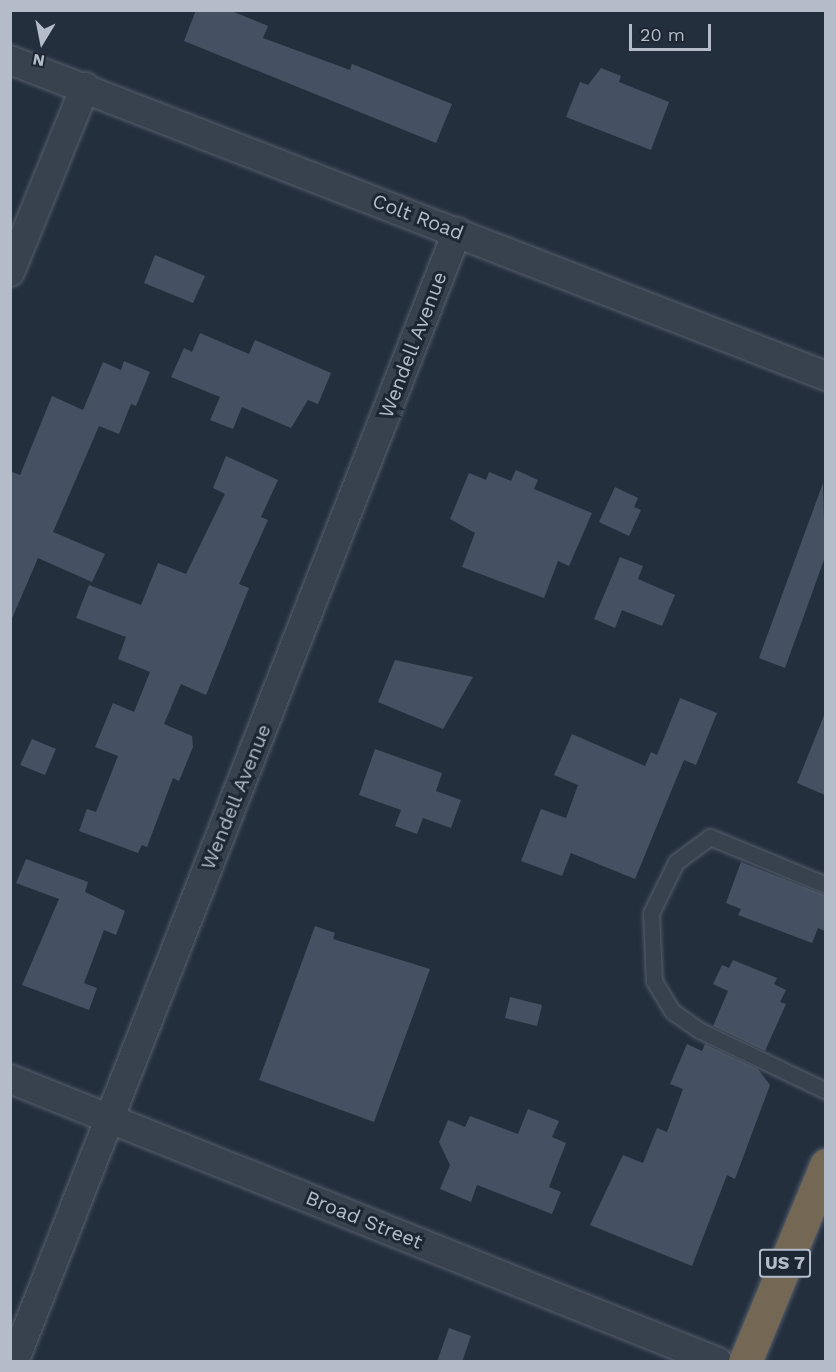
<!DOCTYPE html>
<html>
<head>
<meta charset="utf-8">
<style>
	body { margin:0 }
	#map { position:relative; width:836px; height:1372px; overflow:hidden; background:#242f3e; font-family:"Work Sans",sans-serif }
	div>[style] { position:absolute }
	.building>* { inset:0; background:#455162 }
	.roads { filter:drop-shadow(0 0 2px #565f6c) drop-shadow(0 0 2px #565f6c) }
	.lane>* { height:15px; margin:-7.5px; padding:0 7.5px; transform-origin:7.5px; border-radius:7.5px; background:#38414e }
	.street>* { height:28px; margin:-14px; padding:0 14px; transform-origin:14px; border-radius:14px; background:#38414e }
	.highway>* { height:33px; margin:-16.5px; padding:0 16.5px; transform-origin:16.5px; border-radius:16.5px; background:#746855 }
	span { translate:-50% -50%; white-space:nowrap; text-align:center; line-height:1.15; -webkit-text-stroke:6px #1d2633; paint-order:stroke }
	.shield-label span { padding:2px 4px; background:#1d2633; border:2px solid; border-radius:4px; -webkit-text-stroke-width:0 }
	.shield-label { font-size:18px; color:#b4bcc9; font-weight:700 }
	.street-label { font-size:20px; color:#b4bcc9 }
	.frame { position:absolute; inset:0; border:12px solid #b4bcc9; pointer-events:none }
	.north { position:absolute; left:12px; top:12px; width:60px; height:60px; -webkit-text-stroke:4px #1d2633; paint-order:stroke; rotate:190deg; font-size:16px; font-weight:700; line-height:24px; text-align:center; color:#b4bcc9 }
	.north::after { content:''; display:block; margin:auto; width:21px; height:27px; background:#b4bcc9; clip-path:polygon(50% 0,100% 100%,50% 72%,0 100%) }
	.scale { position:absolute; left:629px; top:24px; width:82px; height:27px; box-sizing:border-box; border:3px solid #b4bcc9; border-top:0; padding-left:8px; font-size:18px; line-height:21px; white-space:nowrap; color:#b4bcc9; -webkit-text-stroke:4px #1d2633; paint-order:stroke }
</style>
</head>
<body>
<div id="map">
	<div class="building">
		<i style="clip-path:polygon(196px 10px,229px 10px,268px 26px,263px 38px,350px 70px,352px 64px,452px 104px,436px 143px,184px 41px)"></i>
		<i style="clip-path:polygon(601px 68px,621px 76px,619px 82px,669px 102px,651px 150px,566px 117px,580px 82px,588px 85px)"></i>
		<i style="clip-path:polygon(155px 255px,205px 276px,193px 303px,144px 283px)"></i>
		<i style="clip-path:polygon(200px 333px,249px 354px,255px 340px,331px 373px,318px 404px,308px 400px,291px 428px,242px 407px,233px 429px,210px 420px,220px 397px,171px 377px,184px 348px,192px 352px)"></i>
		<i style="clip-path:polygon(124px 361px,150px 372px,136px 406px,131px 404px,119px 434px,99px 426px,53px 532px,105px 554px,92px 582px,38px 558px,10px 623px,10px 471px,20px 475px,52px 396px,83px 410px,103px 362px,121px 370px)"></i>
		<i style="clip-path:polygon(226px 456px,278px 480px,261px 517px,268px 520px,239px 584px,249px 588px,206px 695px,181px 684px,164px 724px,192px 736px,193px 747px,179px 781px,173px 778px,147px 847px,142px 845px,138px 853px,79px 831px,87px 809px,96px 812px,118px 756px,95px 747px,113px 703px,134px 712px,150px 672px,118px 659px,126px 637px,76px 618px,89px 585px,141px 605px,158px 563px,186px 574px,225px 494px,213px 488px)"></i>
		<i style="clip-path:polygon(516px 470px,538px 480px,534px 489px,592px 513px,569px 566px,558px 561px,544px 598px,462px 567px,475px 533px,450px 519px,469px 473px,486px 480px,489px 472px,511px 481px)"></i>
		<i style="clip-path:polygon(823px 483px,825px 557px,785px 668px,759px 658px)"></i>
		<i style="clip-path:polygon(615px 487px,638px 498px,634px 507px,641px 510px,629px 536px,599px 522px)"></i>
		<i style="clip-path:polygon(620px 557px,643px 566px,638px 579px,675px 595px,662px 626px,622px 610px,615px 628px,594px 619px)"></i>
		<i style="clip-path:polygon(395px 660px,473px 677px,443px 729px,378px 702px)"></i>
		<i style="clip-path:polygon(680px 698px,717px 713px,696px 765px,684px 760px,635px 879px,571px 853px,562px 876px,521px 861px,541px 809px,566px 818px,578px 785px,554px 775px,572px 734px,645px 766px,651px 752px,657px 755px)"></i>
		<i style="clip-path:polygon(825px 713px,825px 795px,797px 783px)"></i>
		<i style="clip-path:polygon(32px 739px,56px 749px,45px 775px,20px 765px)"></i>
		<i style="clip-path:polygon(375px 749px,442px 773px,436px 791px,461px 800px,451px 828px,423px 818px,417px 834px,395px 826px,401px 810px,359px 795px)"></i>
		<i style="clip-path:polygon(26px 859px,88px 882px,85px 892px,125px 911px,116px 935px,104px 930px,84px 983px,97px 988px,89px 1010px,22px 985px,59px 899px,16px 883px)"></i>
		<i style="clip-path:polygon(741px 862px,825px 895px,825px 931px,818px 928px,812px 943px,738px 915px,741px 909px,726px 903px)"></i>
		<i style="clip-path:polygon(315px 926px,335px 933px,333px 939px,430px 969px,374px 1122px,259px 1080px)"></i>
		<i style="clip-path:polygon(733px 960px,777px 978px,774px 984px,786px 990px,780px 1002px,786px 1004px,765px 1051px,713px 1026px,728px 991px,713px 984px,722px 965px,729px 968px)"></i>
		<i style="clip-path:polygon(510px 997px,542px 1005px,537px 1026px,505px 1018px)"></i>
		<i style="clip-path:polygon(687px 1044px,702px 1051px,705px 1044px,758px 1069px,770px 1085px,735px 1179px,727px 1175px,692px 1266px,590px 1225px,623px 1155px,643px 1163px,657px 1128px,667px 1132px,683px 1089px,670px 1084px)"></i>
		<i style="clip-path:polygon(528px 1109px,559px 1121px,552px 1137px,566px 1143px,549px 1187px,561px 1192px,552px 1214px,477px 1185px,471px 1202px,440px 1189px,450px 1165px,439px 1142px,448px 1120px,465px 1127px,470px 1116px,518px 1134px)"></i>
		<i style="clip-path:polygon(449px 1328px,471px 1336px,462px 1362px,437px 1362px)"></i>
	</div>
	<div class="roads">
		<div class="lane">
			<i style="left:826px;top:885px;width:126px;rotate:-157.5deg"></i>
			<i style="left:710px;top:837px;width:42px;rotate:143.7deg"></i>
			<i style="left:676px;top:862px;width:57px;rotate:116.1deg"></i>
			<i style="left:651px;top:913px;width:68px;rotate:87.5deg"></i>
			<i style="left:654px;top:981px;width:35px;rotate:59deg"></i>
			<i style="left:672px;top:1011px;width:35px;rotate:35deg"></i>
			<i style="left:701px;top:1031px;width:139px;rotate:25.6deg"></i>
		</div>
		<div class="street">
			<i style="left:10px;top:60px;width:875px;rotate:21.17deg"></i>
			<i style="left:10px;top:272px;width:200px;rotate:-67.9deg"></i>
			<i style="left:10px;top:1079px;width:762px;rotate:21.79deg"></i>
			<i style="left:14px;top:1362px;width:1214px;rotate:-68.59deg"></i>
		</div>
		<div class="highway">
			<i style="left:745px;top:1362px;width:213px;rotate:-67.6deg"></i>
		</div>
	</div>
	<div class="shield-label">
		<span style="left:785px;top:1263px">US 7</span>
	</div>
	<div class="street-label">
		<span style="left:418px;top:217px;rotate:21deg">Colt Road</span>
		<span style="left:413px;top:345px;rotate:-69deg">Wendell Avenue</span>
		<span style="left:236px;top:797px;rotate:-68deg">Wendell Avenue</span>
		<span style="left:364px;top:1220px;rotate:22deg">Broad Street</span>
	</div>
	<div class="frame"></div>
	<div class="north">N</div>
	<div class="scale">20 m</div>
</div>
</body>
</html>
